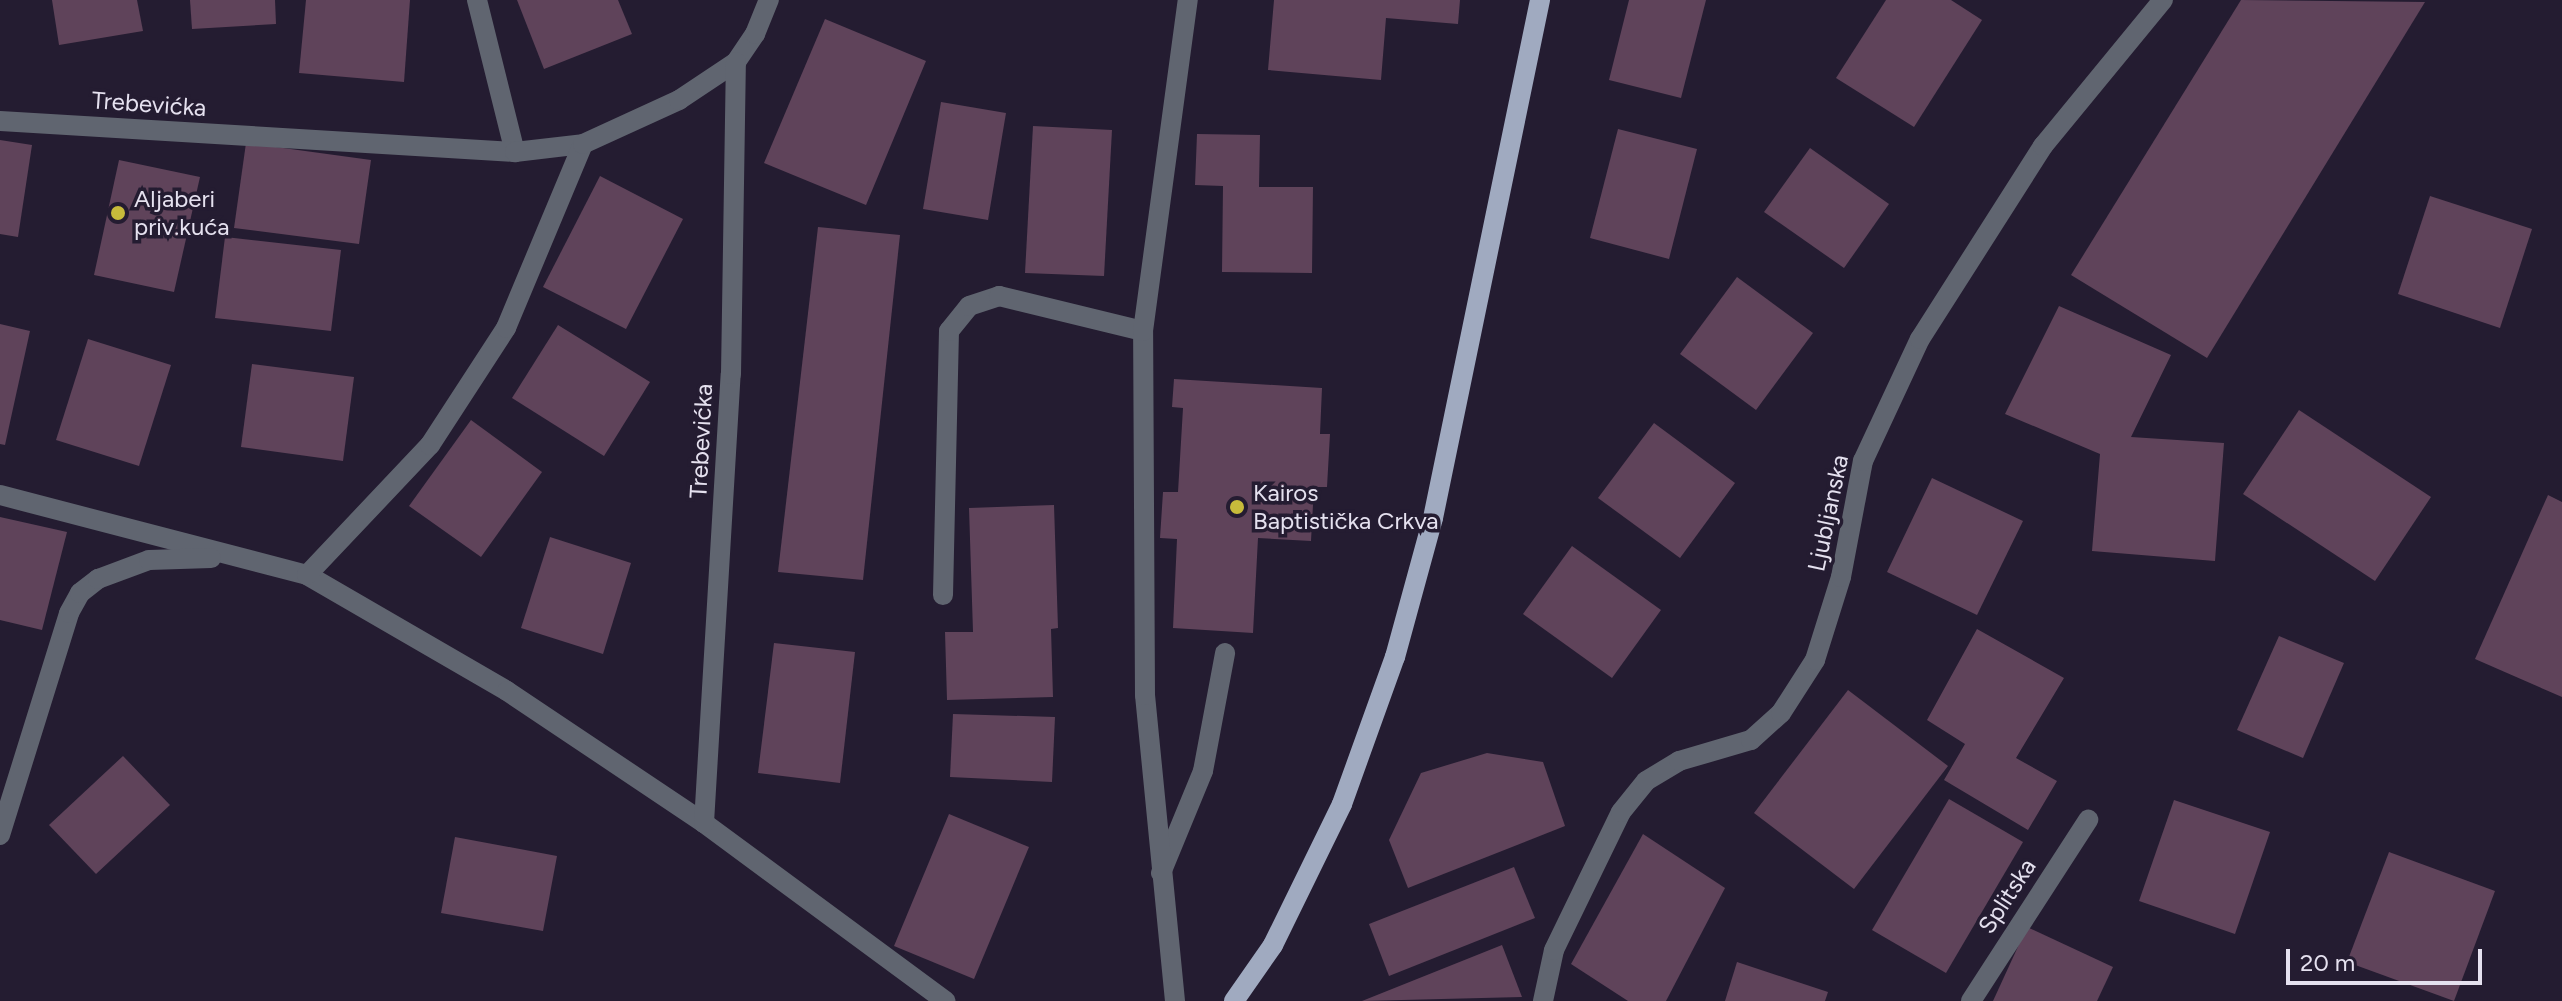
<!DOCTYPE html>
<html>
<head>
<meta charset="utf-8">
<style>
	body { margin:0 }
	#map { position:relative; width:2562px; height:1001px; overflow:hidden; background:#241c31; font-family:Figtree,sans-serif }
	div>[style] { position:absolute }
	.building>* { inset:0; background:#5f435a }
	.lane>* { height:20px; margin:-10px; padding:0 10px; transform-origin:10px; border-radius:10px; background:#606570 }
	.street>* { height:20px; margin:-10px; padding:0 10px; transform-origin:10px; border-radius:10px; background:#606570 }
	.primary>* { height:20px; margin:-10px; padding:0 10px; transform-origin:10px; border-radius:10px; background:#a0aac0 }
	.dots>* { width:22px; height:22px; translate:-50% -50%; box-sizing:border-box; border:4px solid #241c31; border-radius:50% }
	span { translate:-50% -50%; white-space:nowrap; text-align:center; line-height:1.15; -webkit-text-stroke:7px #241c31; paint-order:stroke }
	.street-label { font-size:24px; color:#e5e1ef }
	.poi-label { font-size:24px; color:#e5e1ef }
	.left { translate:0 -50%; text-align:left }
	.scale { position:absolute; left:2286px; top:949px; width:196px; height:36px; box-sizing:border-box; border:4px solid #e5e1ef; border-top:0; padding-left:10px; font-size:24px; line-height:28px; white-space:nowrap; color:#e5e1ef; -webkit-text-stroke:6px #241c31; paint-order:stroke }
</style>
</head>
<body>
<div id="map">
	<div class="building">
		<i style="clip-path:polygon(52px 0,137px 0,143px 31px,59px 45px)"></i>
		<i style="clip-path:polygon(190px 0,275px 0,276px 24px,192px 29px)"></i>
		<i style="clip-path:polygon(306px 0,410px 0,404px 82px,299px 73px)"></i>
		<i style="clip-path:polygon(517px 0,618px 0,632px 34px,544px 69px)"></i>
		<i style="clip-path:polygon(1274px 0,1460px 0,1458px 24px,1386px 18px,1381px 80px,1268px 70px)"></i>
		<i style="clip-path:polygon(1629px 0,1706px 0,1681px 98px,1609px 80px)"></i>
		<i style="clip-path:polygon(1886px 0,1951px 0,1982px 20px,1914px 127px,1836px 78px)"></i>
		<i style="clip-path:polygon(2241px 0,2425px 2px,2207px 358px,2071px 275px)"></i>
		<i style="clip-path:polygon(825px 19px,926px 61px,866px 205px,764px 163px)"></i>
		<i style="clip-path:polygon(941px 102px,1006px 113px,988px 220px,923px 209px)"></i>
		<i style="clip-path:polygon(1033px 126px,1112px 130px,1104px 276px,1025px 273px)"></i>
		<i style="clip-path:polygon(1618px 129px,1697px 149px,1669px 259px,1590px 238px)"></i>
		<i style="clip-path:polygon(1197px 134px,1260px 135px,1259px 187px,1313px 187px,1312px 273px,1222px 272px,1223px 186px,1195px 185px)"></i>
		<i style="clip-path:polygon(0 140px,32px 145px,18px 237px,0 234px)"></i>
		<i style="clip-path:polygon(246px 143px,371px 160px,359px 244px,234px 228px)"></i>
		<i style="clip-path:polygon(1810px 148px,1889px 204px,1844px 268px,1764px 212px)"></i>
		<i style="clip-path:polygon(119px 160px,200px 177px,174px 292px,94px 275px)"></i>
		<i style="clip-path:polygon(600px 176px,683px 219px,626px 329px,543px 287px)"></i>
		<i style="clip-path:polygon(2430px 196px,2532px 229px,2500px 328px,2398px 294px)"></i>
		<i style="clip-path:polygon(818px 227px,900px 235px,863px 580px,778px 572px)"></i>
		<i style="clip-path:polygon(225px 237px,341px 250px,331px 331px,215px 318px)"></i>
		<i style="clip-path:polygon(1737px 277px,1813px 333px,1756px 410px,1680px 354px)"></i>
		<i style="clip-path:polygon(2059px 306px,2171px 355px,2131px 437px,2224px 443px,2215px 561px,2092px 551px,2100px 454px,2005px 414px)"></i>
		<i style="clip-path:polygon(0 324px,30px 331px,5px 445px,0 444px)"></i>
		<i style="clip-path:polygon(558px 325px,650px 382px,604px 456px,512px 398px)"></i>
		<i style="clip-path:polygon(88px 339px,171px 365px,139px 466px,56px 440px)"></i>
		<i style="clip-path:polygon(252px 364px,354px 377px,343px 461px,241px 447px)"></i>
		<i style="clip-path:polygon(1174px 379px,1322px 388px,1320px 434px,1330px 434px,1327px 487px,1314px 487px,1311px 541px,1258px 538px,1253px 633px,1173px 628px,1177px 539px,1160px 538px,1163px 492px,1178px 492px,1183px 408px,1172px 407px)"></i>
		<i style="clip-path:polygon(2299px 410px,2431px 497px,2375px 581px,2243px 494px)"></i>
		<i style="clip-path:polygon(471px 420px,542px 472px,481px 557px,409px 506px)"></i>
		<i style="clip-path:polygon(1654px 423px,1735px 483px,1680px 558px,1598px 498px)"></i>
		<i style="clip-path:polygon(1932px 478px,2023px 521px,1977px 615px,1887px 572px)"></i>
		<i style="clip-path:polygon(2548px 495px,2562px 502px,2562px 697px,2475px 659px)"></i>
		<i style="clip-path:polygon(1054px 505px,1058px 628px,1051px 629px,1053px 697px,947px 700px,945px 632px,973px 632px,969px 508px)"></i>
		<i style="clip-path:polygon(0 517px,67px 532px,42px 630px,0 620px)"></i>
		<i style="clip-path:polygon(550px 537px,631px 563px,603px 654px,521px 628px)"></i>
		<i style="clip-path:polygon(1572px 546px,1661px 610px,1612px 678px,1523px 614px)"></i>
		<i style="clip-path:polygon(1977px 629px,2064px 678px,2016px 758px,2057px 781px,2028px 830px,1944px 780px,1965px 744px,1927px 720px)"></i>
		<i style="clip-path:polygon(2279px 636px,2344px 663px,2303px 758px,2237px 730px)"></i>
		<i style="clip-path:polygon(774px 643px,855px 652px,840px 783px,758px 773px)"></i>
		<i style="clip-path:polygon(1848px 690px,1948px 766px,1854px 889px,1754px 813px)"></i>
		<i style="clip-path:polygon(953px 714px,1055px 717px,1052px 782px,950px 777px)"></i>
		<i style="clip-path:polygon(1487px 753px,1543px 762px,1565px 826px,1408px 888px,1389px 840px,1421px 773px)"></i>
		<i style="clip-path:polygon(123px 756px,170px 805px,96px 874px,49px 825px)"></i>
		<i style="clip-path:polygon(1949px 799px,2023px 842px,1946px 973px,1872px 930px)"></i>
		<i style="clip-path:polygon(2174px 800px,2270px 832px,2235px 934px,2139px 901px)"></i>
		<i style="clip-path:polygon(949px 814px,1029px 847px,974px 979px,894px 946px)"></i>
		<i style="clip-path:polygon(1643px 834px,1725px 888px,1666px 1001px,1628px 1001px,1571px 964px)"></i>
		<i style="clip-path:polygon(455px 837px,557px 856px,543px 931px,441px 913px)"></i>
		<i style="clip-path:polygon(2389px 852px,2495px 891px,2454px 1001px,2347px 962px)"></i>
		<i style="clip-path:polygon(1514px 867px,1535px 918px,1389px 976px,1369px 924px)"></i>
		<i style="clip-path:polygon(2027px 927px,2113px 967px,2097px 1001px,1993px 1001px)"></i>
		<i style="clip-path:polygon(1502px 945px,1522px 997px,1362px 1001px)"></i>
		<i style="clip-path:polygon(1737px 962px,1828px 992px,1825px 1001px,1725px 1001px)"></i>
	</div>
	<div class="lane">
		<i style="left:1161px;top:873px;width:110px;rotate:-67.6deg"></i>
		<i style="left:1203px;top:771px;width:120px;rotate:-79.4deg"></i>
	</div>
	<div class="street">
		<i style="left:477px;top:0;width:157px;rotate:76deg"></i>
		<i style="left:0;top:121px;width:516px;rotate:3.44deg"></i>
		<i style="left:515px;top:152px;width:68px;rotate:-6.7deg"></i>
		<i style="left:0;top:495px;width:317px;rotate:14.6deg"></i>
		<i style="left:307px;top:575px;width:231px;rotate:30.1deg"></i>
		<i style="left:507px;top:691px;width:237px;rotate:33.8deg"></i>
		<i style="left:704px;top:823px;width:300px;rotate:36.4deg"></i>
		<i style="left:307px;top:575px;width:179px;rotate:-46.6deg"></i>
		<i style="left:430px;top:445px;width:140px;rotate:-57deg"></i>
		<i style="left:506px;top:328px;width:199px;rotate:-67.3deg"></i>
		<i style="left:583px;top:144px;width:106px;rotate:-24.6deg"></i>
		<i style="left:679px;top:100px;width:69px;rotate:-33.7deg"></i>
		<i style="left:736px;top:62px;width:34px;rotate:-56deg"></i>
		<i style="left:755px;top:34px;width:37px;rotate:-68deg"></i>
		<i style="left:943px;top:595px;width:264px;rotate:-88.7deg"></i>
		<i style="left:949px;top:331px;width:32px;rotate:-51deg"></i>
		<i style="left:969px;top:306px;width:32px;rotate:-18deg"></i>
		<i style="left:999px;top:296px;width:148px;rotate:13.7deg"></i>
		<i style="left:704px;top:823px;width:450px;rotate:-86.6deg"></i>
		<i style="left:731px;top:374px;width:312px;rotate:-89.1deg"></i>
		<i style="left:0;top:835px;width:232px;rotate:-72.7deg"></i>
		<i style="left:69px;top:613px;width:23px;rotate:-61deg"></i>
		<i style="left:80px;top:593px;width:23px;rotate:-38deg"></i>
		<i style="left:98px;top:579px;width:54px;rotate:-20.4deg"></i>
		<i style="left:149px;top:560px;width:62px;rotate:-1.8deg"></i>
		<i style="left:1175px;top:1001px;width:307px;rotate:-95.6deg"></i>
		<i style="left:1145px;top:695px;width:364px;rotate:-90.3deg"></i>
		<i style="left:1143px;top:331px;width:334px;rotate:-82.3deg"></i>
		<i style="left:1543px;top:1001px;width:52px;rotate:-77.8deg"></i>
		<i style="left:1554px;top:950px;width:153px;rotate:-64.1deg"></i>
		<i style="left:1621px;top:812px;width:40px;rotate:-51deg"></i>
		<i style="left:1646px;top:781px;width:39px;rotate:-31deg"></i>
		<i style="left:1679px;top:761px;width:75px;rotate:-16.3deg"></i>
		<i style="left:1751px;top:740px;width:40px;rotate:-42deg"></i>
		<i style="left:1781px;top:713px;width:63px;rotate:-57.3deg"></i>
		<i style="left:1815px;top:660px;width:87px;rotate:-72.6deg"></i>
		<i style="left:1841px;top:577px;width:118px;rotate:-79.3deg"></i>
		<i style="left:1863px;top:461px;width:135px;rotate:-65deg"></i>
		<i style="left:1920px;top:339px;width:229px;rotate:-57.5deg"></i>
		<i style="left:2043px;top:146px;width:189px;rotate:-50.6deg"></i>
		<i style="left:1971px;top:1001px;width:216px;rotate:-57.1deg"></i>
	</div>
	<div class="primary">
		<i style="left:1234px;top:1001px;width:68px;rotate:-55.1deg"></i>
		<i style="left:1273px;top:945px;width:157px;rotate:-63.9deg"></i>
		<i style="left:1342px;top:804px;width:156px;rotate:-70.2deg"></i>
		<i style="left:1395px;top:657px;width:144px;rotate:-74.7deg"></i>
		<i style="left:1433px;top:518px;width:529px;rotate:-78.33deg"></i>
	</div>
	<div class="dots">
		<i style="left:118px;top:213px;background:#c7bb3b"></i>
		<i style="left:1237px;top:507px;background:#c7bb3b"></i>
	</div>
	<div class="street-label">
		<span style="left:149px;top:104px;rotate:4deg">Trebevićka</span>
		<span style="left:701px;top:441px;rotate:-87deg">Trebevićka</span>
		<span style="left:1828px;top:513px;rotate:-78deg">Ljubljanska</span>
		<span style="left:2007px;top:896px;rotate:-57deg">Splitska</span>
	</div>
	<div class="poi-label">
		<span class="left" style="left:134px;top:213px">Aljaberi<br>priv.kuća</span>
		<span class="left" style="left:1253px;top:507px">Kairos<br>Baptistička Crkva</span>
	</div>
	<div class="scale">20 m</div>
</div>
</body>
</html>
